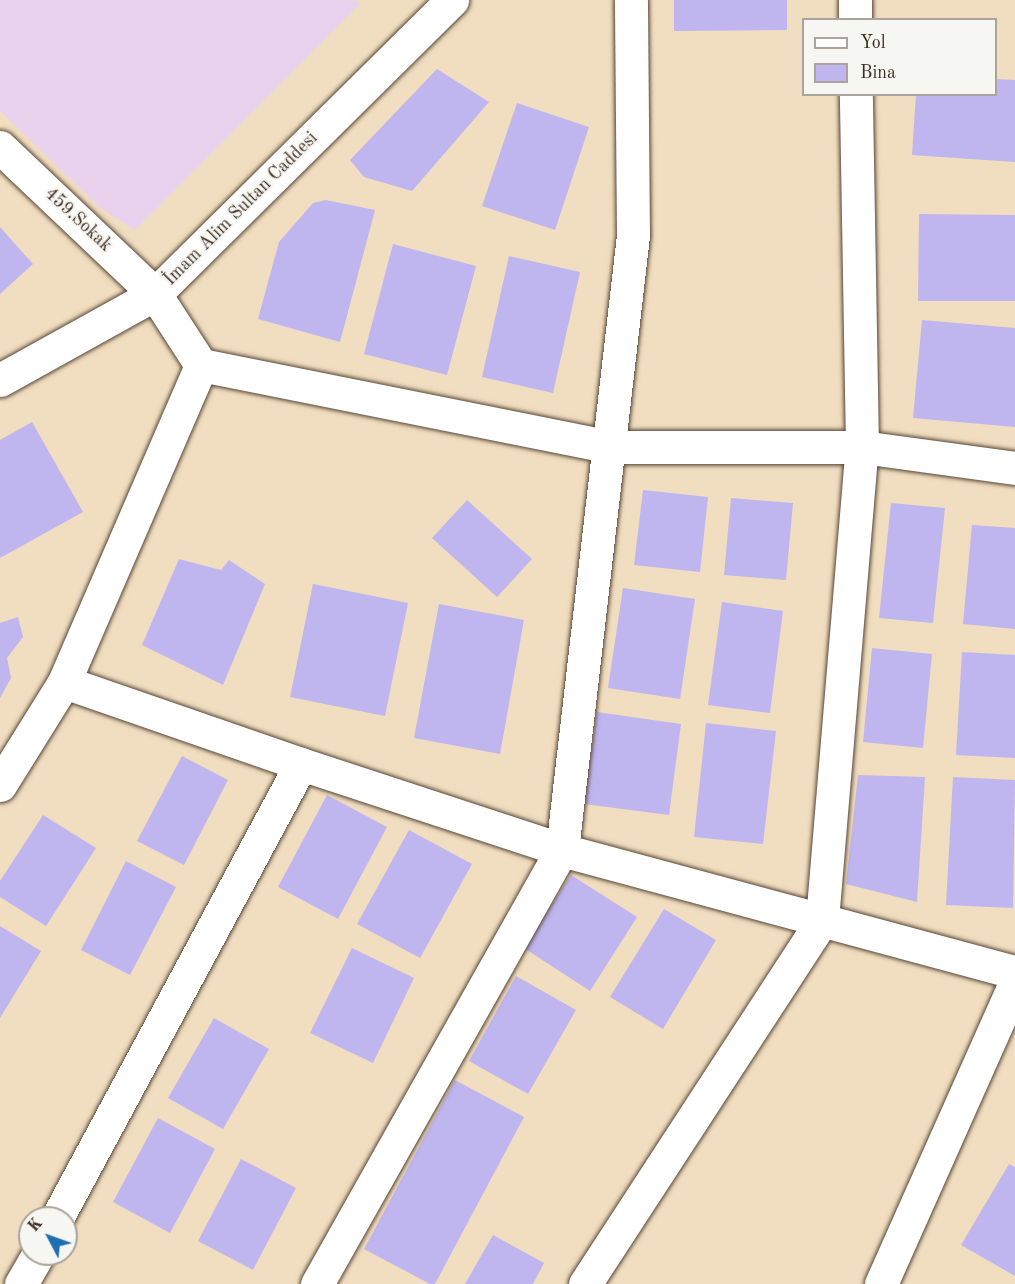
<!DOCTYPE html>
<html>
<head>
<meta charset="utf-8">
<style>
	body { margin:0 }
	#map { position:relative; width:1015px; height:1284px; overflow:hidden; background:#f1ddbf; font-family:"Old Standard TT",serif }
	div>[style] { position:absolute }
	.built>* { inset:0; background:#e9d2ed }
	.building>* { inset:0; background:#bfb6ef }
	.roads { filter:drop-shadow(0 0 2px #564536) drop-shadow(0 0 2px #564536) }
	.minor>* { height:33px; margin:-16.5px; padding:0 16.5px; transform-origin:16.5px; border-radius:16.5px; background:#fff }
	.tertiary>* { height:33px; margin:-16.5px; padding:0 16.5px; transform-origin:16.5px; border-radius:16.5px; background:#fff }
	span { translate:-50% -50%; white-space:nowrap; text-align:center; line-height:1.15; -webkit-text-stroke:4.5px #f6f6f2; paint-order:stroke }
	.street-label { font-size:18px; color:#3b2a1e }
	.legend { position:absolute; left:802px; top:18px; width:195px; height:78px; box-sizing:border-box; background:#f6f6f2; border:2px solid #aba49d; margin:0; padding:8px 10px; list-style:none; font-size:18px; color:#3b2a1e }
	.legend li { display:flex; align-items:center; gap:12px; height:30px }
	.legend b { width:30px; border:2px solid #aba49d }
	.north { position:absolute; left:18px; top:1206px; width:60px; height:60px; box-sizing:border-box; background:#f6f6f2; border:2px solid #aba49d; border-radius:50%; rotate:311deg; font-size:16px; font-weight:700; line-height:24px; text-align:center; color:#3b2a1e }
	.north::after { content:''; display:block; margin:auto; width:21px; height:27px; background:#1f6fb2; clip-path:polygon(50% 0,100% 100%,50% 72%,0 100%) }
</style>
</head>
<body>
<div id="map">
	<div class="built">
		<i style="clip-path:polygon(0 0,356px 0,360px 4px,135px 230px,99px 207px,0 111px)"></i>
	</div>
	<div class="building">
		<i style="clip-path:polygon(674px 0,787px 0,787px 30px,674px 31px)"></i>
		<i style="clip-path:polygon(437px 69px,489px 102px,412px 191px,364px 177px,350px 160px)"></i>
		<i style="clip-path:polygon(996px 79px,1015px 80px,1015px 162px,912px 155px,916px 94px,996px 94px)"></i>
		<i style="clip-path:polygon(517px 103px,589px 127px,555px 230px,482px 206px)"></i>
		<i style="clip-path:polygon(326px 200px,375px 210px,340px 342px,258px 319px,279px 242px,313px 203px)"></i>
		<i style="clip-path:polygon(919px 214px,1015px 215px,1015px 301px,918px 301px)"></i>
		<i style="clip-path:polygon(0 227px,33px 264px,0 294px)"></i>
		<i style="clip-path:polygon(393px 244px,476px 266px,447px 375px,364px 354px)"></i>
		<i style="clip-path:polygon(509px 256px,580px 272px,553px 393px,482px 377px)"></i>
		<i style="clip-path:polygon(922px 320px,1015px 328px,1015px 427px,913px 418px)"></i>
		<i style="clip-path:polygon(32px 422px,83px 512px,0 558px,0 440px)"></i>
		<i style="clip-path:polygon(643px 490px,708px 497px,700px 572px,634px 565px)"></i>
		<i style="clip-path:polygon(731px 498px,793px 503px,786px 580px,724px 575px)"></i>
		<i style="clip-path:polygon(467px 500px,532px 559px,497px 597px,432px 538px)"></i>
		<i style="clip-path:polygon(891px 503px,945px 508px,933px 623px,879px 618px)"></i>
		<i style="clip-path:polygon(972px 525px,1015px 528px,1015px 629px,963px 624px)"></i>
		<i style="clip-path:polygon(179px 559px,221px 570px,229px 560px,265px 584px,223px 685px,142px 645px)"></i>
		<i style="clip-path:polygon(313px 584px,408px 603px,385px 716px,290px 697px)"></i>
		<i style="clip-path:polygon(623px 588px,695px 599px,680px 699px,608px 688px)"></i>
		<i style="clip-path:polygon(722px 602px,783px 611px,770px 713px,708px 705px)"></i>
		<i style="clip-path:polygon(439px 604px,524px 620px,500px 754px,414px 738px)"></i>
		<i style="clip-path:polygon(18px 617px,23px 637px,7px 658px,11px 678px,0 698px,0 623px)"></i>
		<i style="clip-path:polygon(872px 648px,932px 654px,923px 748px,863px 742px)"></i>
		<i style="clip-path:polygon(962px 652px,1015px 655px,1015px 758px,956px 755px)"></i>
		<i style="clip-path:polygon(597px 712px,681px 724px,669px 815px,584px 804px)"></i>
		<i style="clip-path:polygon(706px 723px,776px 731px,763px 844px,694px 837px)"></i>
		<i style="clip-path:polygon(182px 756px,228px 780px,184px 865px,137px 841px)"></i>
		<i style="clip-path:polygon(858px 775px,925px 777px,917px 902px,846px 884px)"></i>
		<i style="clip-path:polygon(953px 777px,1015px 780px,1013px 908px,946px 905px)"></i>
		<i style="clip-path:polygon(327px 795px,387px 827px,338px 919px,278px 887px)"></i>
		<i style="clip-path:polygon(43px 815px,96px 848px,46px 926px,0 897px,0 881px)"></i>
		<i style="clip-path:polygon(409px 830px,472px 864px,420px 958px,357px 924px)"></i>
		<i style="clip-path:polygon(126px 861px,176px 887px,130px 975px,81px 950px)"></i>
		<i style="clip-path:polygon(571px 875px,637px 917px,590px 991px,524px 948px)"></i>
		<i style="clip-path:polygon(664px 909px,716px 940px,663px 1029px,610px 997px)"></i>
		<i style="clip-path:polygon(0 926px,41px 951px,0 1018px)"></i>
		<i style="clip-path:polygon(352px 948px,414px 978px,373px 1063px,310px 1033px)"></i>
		<i style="clip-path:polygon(516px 976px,576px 1010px,528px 1094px,469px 1061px)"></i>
		<i style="clip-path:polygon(214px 1018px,269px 1049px,223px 1129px,168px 1098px)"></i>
		<i style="clip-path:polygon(455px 1080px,524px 1117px,435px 1284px,430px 1284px,364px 1249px)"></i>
		<i style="clip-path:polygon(158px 1118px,215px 1149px,170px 1233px,113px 1202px)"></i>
		<i style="clip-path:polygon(241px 1159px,296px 1188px,253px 1270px,198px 1241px)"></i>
		<i style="clip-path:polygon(1009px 1164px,1015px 1167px,1015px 1276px,961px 1245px)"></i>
		<i style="clip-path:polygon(493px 1235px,544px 1263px,533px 1284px,465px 1284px)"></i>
	</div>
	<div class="roads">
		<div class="minor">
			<i style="left:855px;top:0;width:20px;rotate:90deg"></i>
			<i style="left:0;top:147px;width:214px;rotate:43.5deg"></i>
			<i style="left:155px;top:294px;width:85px;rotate:57.1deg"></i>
			<i style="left:201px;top:365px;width:418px;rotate:11.3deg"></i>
			<i style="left:611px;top:447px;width:251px"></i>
			<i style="left:862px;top:447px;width:154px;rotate:7.8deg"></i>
			<i style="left:64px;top:682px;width:251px;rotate:19.1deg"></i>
			<i style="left:301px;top:764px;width:275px;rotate:18.2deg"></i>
			<i style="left:562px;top:850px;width:469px;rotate:15.1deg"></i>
			<i style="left:0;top:785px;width:121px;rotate:-58.1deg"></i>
			<i style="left:64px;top:682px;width:345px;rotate:-66.6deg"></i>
			<i style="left:57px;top:1218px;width:515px;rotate:-61.74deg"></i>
			<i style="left:21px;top:1284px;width:34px;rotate:-60deg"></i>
			<i style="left:317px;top:1284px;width:498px;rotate:-60.6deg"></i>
			<i style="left:562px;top:850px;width:619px;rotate:-83.41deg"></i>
			<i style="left:633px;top:235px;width:235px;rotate:-90.5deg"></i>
			<i style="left:585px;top:1284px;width:434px;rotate:-56.9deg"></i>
			<i style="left:822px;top:920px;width:475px;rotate:-85.2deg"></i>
			<i style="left:862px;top:447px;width:353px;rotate:-91deg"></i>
			<i style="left:881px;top:1284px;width:329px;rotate:-66deg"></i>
		</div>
		<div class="tertiary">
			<i style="left:0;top:380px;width:177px;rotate:-29deg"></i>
			<i style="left:155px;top:294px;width:418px;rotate:-44.7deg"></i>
		</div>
	</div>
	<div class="street-label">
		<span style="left:241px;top:209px;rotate:-45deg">İmam Alim Sultan Caddesi</span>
		<span style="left:78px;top:220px;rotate:43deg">459.Sokak</span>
	</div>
	<ul class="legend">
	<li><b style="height:8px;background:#fff"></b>Yol</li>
	<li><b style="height:16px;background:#bfb6ef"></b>Bina</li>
	</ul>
	<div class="north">K</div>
</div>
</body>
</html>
